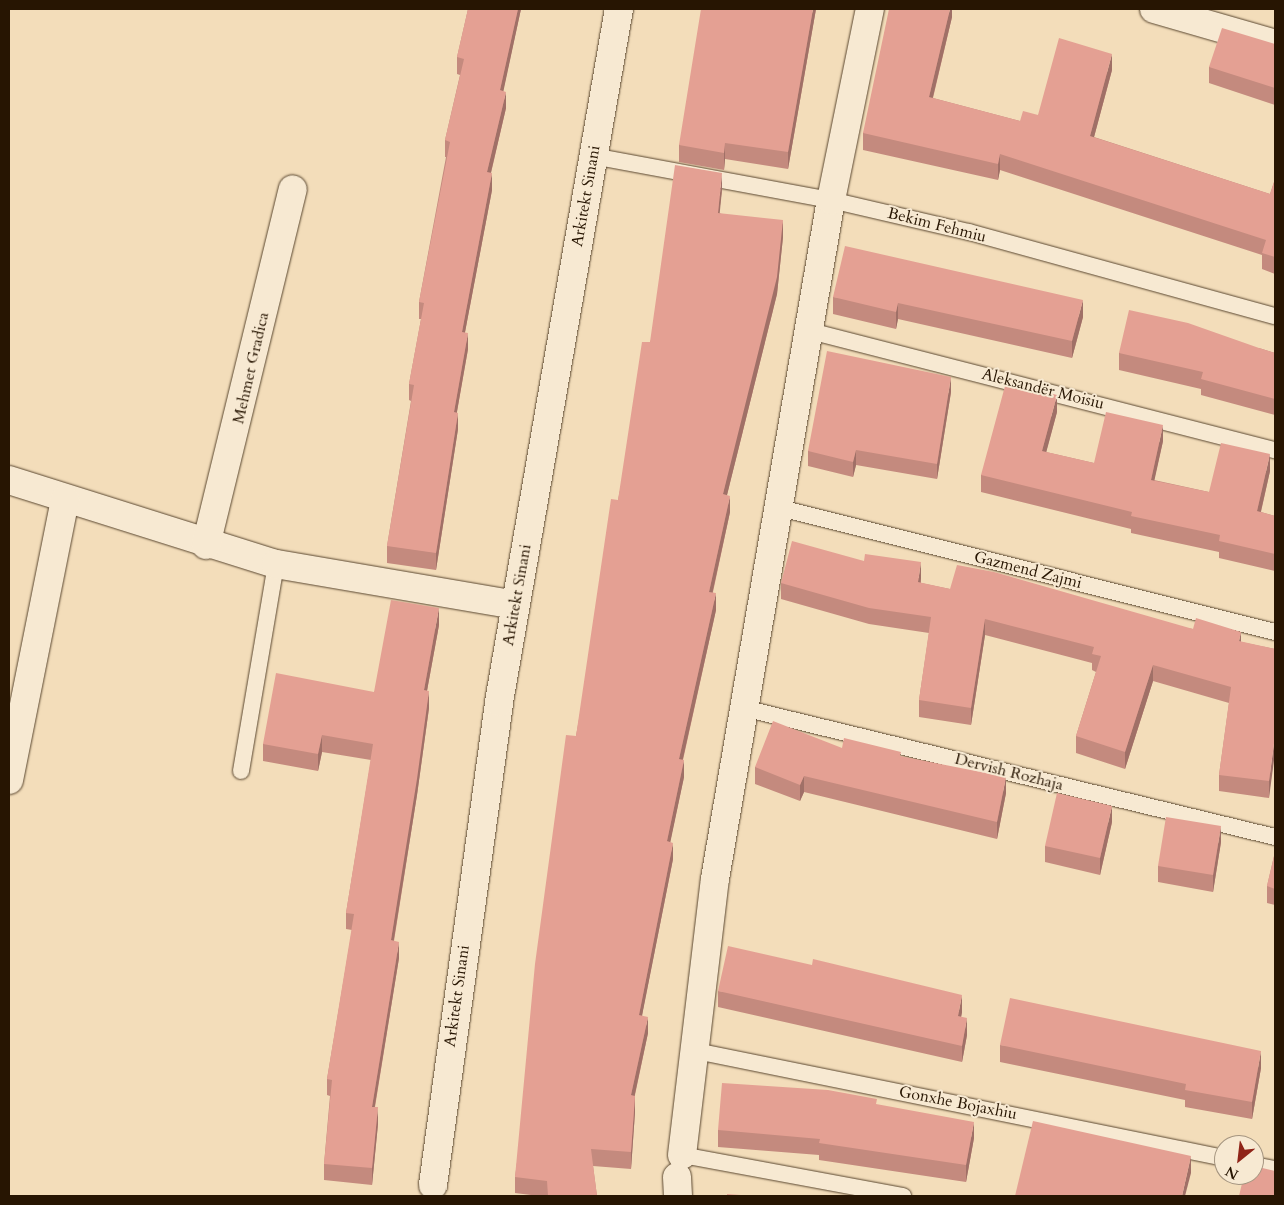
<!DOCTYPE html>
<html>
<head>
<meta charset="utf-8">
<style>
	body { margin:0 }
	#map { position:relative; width:1284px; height:1205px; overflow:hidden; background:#f3ddba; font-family:Cardo,serif }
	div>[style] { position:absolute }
	.roads { filter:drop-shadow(0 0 1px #5a4730) drop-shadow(0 0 1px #5a4730) }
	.service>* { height:16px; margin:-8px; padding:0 8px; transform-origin:8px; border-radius:8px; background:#f7e9d2 }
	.minor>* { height:28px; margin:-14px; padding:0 14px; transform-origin:14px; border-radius:14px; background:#f7e9d2 }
	.wall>* { inset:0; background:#c48a7e }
	.shaded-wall>* { inset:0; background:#a07067 }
	.building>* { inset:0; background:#e4a093 }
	span { translate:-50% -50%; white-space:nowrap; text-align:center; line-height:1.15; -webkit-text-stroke:4px #f7e9d2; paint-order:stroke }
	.street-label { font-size:16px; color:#271502 }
	.frame { position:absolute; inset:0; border:10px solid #271502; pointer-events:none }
	.north { position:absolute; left:1214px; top:1135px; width:50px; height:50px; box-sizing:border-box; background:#f7e9d2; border:1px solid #a4947f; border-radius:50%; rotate:209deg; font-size:14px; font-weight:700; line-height:20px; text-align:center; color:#271502 }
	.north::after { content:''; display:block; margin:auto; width:18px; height:22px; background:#8f2418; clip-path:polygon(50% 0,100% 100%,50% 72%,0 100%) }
</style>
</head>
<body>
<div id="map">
	<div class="roads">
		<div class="service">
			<i style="left:593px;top:156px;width:242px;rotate:10.5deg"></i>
			<i style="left:831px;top:200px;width:142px;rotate:13.1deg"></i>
			<i style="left:969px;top:232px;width:317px;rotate:15.4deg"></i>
			<i style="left:810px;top:331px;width:480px;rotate:14.4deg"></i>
			<i style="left:780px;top:508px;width:510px;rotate:14.06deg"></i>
			<i style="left:743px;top:708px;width:547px;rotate:13.63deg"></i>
			<i style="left:241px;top:771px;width:210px;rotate:-80.4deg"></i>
			<i style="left:691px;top:1050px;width:544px;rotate:11.45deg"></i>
			<i style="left:682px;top:1155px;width:225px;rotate:10.5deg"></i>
			<i style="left:1254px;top:1165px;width:21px;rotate:11deg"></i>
		</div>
		<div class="minor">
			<i style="left:1154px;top:9px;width:126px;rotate:16.1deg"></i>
			<i style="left:9px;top:480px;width:280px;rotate:17.5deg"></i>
			<i style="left:276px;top:564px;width:242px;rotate:9.7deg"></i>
			<i style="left:206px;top:545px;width:366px;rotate:-76.3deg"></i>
			<i style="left:9px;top:780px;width:286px;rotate:-78.7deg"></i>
			<i style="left:682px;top:1155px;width:278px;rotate:-83.2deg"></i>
			<i style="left:715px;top:879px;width:689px;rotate:-80.31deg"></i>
			<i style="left:831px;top:200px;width:195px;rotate:-78.5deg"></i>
			<i style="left:677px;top:1177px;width:19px;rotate:87deg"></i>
			<i style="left:433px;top:1185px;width:487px;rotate:-82.2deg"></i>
			<i style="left:499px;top:702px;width:703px;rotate:-80.18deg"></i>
		</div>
	</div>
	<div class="wall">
		<i style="clip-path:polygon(468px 9px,521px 9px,503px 91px,506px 108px,491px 173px,492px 190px,465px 332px,468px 349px,457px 412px,458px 429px,436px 570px,387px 563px,387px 546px,411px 401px,409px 400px,409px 384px,421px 319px,419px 319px,419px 302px,446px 157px,445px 157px,445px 140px,460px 75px,457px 74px,457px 57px)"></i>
		<i style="clip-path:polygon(816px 9px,788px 169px,725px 159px,724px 170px,679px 162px,679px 145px)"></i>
		<i style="clip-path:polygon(952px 9px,952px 17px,933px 98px,1020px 121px,1038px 115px,1112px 70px,1094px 137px,1270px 194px,1275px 179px,1275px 274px,1262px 269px,1262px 255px,1000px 170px,998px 180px,863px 150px,863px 133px)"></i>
		<i style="clip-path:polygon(1275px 44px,1275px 105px,1209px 83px,1209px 67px)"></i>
		<i style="clip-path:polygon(722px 190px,719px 213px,783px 237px,777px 294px,727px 495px,730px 512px,713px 592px,716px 610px,683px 760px,684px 777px,670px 842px,673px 859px,642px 1015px,648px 1033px,635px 1095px,635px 1112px,631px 1169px,593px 1166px,597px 1196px,539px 1196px,515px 1193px,515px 1177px,576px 736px,618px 500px,650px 342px)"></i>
		<i style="clip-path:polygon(833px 297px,1083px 317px,1072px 358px,898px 319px,896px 329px,833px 314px)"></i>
		<i style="clip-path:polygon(1259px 348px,1275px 353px,1275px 415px,1201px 395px,1201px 389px,1119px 370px,1119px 353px)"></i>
		<i style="clip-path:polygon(951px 392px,937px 479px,856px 465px,853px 477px,808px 466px,808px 451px)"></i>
		<i style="clip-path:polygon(1057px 412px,1046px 452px,1094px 463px,1163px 441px,1154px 480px,1209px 492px,1270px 471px,1261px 512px,1275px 516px,1275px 571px,1219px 558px,1219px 552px,1131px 533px,1131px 529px,981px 492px,981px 475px)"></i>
		<i style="clip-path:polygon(921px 578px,921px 583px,950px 589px,1193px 629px,1241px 642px,1275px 649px,1269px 798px,1219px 791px,1219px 775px,1229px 703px,1153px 681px,1125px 769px,1076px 753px,1076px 736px,1096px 672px,1092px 670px,1092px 663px,985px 635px,971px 725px,919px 717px,919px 700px,929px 633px,869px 624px,781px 599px,781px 583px)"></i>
		<i style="clip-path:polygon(439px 625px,427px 691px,429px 708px,417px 795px,394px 941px,399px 958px,375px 1107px,378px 1124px,372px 1185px,324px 1180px,324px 1164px,330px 1096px,327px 1095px,327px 1079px,352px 930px,346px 929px,346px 913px,371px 760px,322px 752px,318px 771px,263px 761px,263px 744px,374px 692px)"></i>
		<i style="clip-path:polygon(842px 748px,901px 757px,1006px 793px,997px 839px,804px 792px,800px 801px,755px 784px,755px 767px)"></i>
		<i style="clip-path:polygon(1112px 822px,1100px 875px,1045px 862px,1045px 846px)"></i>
		<i style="clip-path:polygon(1221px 842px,1213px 892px,1158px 882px,1158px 866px)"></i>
		<i style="clip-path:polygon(1275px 852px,1275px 905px,1267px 903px,1267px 886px)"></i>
		<i style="clip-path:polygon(718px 991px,962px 1012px,961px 1017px,967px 1035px,962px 1062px,718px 1007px)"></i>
		<i style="clip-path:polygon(1000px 1045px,1261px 1068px,1252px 1119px,1185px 1107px,1185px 1100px,1000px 1062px)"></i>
		<i style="clip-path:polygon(877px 1105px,974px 1138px,966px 1182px,819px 1160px,819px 1155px,718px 1147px,718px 1130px)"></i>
	</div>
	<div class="shaded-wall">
		<i style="clip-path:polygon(518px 9px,521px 9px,500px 107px,500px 90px)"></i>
		<i style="clip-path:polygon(813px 9px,816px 9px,788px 169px,788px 152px)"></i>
		<i style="clip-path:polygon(950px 9px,952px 9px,952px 17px,929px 113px,929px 97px)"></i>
		<i style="clip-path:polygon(1112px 54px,1112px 70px,1090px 152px,1090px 136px)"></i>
		<i style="clip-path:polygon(506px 92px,506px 108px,487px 189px,487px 172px)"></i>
		<i style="clip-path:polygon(725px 143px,725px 159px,724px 170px,724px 153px)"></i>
		<i style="clip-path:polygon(1000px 154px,1000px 170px,998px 180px,998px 164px)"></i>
		<i style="clip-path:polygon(492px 173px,492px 190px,462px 348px,462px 332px)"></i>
		<i style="clip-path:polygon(722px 173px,722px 190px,718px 230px,718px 213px)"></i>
		<i style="clip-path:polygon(783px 220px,783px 237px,777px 294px,723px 511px,723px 494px)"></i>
		<i style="clip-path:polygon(1083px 300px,1083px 317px,1072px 358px,1072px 341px)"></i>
		<i style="clip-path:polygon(898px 303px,898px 319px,896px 329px,896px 312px)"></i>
		<i style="clip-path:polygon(468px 333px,468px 349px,454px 428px,454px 412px)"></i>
		<i style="clip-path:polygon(951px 377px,951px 392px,937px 479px,937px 464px)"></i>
		<i style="clip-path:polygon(1057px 395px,1057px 412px,1042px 468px,1042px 451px)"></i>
		<i style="clip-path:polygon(458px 413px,458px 429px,436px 570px,436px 553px)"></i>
		<i style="clip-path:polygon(1163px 425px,1163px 441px,1151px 496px,1151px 480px)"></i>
		<i style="clip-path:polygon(856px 450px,856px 465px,853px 477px,853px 462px)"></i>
		<i style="clip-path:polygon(1270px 454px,1270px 471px,1257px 528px,1257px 511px)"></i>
		<i style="clip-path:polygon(730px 496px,730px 512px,709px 608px,709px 592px)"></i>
		<i style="clip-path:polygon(921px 562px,921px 578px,918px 599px,918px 582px)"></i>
		<i style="clip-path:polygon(716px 593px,716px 610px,679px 776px,679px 759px)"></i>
		<i style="clip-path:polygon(439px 608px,439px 625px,424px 707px,424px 690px)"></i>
		<i style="clip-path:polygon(985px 619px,985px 635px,971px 725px,971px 708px)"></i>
		<i style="clip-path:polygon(1241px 632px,1241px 648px,1239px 641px)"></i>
		<i style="clip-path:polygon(1153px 665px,1153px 681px,1125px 769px,1125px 752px)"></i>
		<i style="clip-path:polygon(429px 691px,429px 708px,417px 795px,391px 957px,391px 940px)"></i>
		<i style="clip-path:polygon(322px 735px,322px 752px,318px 771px,318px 754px)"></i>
		<i style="clip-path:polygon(1275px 736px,1275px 753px,1269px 798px,1269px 781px)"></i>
		<i style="clip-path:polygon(684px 760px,684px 777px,667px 858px,667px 841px)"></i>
		<i style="clip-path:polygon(804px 776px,804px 792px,800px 801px,800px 785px)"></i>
		<i style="clip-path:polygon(1006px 777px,1006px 793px,997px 839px,997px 822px)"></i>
		<i style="clip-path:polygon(1112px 806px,1112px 822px,1100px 875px,1100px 858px)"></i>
		<i style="clip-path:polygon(1221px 826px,1221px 842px,1213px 892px,1213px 875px)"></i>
		<i style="clip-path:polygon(673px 843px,673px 859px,639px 1031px,639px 1015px)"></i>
		<i style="clip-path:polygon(399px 942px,399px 958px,372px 1123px,372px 1107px)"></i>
		<i style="clip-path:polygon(962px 995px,962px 1012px,958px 1033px,958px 1016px)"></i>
		<i style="clip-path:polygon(648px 1017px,648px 1033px,631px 1112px,631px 1095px)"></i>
		<i style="clip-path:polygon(967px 1018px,967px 1035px,962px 1062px,962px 1046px)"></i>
		<i style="clip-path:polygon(1261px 1051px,1261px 1068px,1252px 1119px,1252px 1102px)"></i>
		<i style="clip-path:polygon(635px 1096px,635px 1112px,631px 1169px,631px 1152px)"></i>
		<i style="clip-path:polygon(378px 1107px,378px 1124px,372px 1185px,372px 1168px)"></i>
		<i style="clip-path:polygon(974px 1122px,974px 1138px,966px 1182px,966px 1165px)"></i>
		<i style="clip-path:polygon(1191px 1156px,1191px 1173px,1185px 1196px,1182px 1196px)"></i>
	</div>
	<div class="building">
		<i style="clip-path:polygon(468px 9px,518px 9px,500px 90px,506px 92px,487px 172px,492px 173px,462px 332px,468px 333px,454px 412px,458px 413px,436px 553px,387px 546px,414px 385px,409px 384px,424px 303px,419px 302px,450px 142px,445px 140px,464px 59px,457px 57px)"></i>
		<i style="clip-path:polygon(701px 9px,813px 9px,788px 152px,725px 143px,724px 153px,679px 145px)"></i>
		<i style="clip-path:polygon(889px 9px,950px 9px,929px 97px,1020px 121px,1023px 111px,1038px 115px,1059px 38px,1112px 54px,1090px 136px,1270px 194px,1275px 179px,1275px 257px,1262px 253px,1266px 240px,1000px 154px,998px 164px,863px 133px)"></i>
		<i style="clip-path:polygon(1222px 28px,1275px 44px,1275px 88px,1209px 67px)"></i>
		<i style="clip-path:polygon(675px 165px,722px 173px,718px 213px,783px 220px,777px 277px,723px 494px,730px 496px,709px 592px,716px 593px,679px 759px,684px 760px,667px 841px,673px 843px,639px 1015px,648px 1017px,631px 1095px,635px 1096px,631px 1152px,591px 1149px,597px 1196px,548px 1196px,547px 1181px,515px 1177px,535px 964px,566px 735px,576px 736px,611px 499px,618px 500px,642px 342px,650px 342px)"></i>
		<i style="clip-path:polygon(845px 246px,1083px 300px,1072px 341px,898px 303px,896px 312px,833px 297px)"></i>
		<i style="clip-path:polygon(1129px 310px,1188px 323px,1259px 348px,1275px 353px,1275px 399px,1201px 379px,1203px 372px,1119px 353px)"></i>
		<i style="clip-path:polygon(827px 351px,951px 377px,937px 464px,856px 450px,853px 462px,808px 451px)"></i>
		<i style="clip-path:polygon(1016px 384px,1057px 395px,1042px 451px,1094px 463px,1106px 412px,1163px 425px,1151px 480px,1209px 492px,1221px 443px,1270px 454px,1257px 511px,1275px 516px,1275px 554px,1219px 541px,1220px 535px,1131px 516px,1132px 512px,981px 475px,1005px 386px,1015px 388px)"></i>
		<i style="clip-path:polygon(792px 541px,864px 561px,865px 554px,921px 562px,918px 582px,950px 589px,957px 565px,994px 572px,1193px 629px,1196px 618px,1241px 632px,1239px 641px,1275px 649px,1275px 736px,1269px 781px,1219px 775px,1231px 687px,1153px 665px,1125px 752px,1076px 736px,1101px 656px,1092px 654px,1094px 647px,985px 619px,971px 708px,919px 700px,931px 617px,869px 608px,781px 583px)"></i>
		<i style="clip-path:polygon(391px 600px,439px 608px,424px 690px,429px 691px,417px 779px,391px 940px,399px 942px,372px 1107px,378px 1107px,372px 1168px,324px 1164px,332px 1080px,327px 1079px,354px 914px,346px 913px,373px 744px,322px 735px,318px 754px,263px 744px,276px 673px,374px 692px)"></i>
		<i style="clip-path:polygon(773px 721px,842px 748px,844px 738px,901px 752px,900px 756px,1006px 777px,997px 822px,804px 776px,800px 785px,755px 767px)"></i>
		<i style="clip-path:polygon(1057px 793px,1112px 806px,1100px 858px,1045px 846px)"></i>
		<i style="clip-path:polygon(1166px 817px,1221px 826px,1213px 875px,1158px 866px)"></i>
		<i style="clip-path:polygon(1275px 852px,1275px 889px,1267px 886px)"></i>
		<i style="clip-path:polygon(728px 946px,812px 965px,813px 959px,962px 995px,958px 1016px,967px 1018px,962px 1046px,718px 991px)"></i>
		<i style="clip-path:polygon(1010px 998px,1261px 1051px,1252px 1102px,1185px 1090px,1186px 1084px,1000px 1045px)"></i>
		<i style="clip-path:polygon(722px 1083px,828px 1090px,877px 1099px,876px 1104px,974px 1122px,966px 1165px,819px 1143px,820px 1139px,718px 1130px)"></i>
		<i style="clip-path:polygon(1033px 1121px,1191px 1156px,1182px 1196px,1015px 1196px)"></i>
		<i style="clip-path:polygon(1254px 1166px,1275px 1171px,1275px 1196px,1239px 1196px,1244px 1175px,1254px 1175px)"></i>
		<i style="clip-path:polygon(727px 1194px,754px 1196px,727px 1196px)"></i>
	</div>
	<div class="street-label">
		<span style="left:586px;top:196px;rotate:-80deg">Arkitekt Sinani</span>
		<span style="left:937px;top:225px;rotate:14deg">Bekim Fehmiu</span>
		<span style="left:251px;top:368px;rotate:-77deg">Mehmet Gradica</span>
		<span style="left:1043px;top:389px;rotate:14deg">Aleksandër Moisiu</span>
		<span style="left:1028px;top:570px;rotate:14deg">Gazmend Zajmi</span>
		<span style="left:517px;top:595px;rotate:-80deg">Arkitekt Sinani</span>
		<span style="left:1009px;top:772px;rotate:14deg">Dervish Rozhaja</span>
		<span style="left:457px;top:996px;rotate:-82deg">Arkitekt Sinani</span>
		<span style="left:958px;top:1103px;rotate:11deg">Gonxhe Bojaxhiu</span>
	</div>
	<div class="frame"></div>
	<div class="north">N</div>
</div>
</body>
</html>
